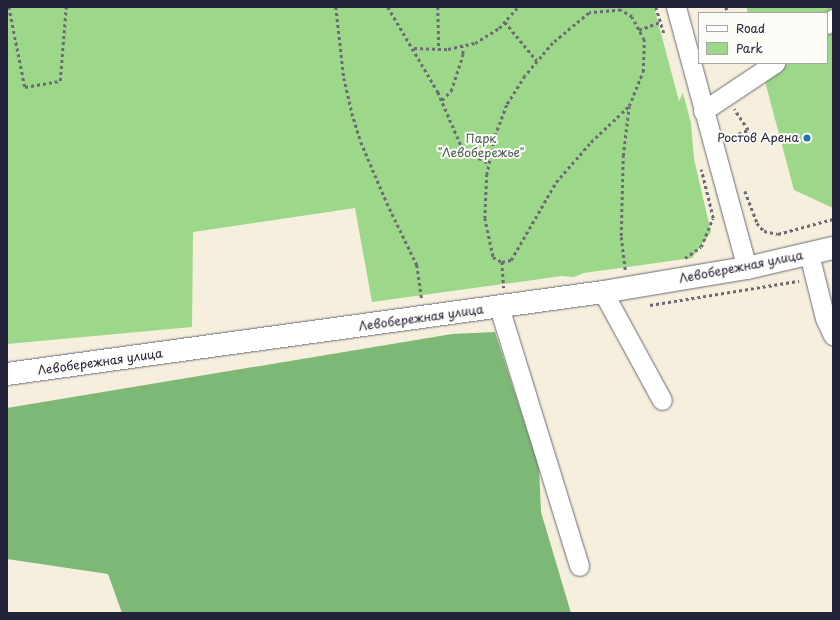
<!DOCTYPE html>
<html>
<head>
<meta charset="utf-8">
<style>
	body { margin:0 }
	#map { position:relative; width:840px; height:620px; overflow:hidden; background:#f6efde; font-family:"Playpen Sans",sans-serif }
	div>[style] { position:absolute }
	.green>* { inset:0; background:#9dd78a }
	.forest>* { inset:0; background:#7eb876 }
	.path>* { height:2.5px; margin-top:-1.25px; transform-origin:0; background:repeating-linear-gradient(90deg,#6c6a74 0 3px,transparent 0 6px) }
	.roads { filter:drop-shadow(0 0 1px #6c6a74) drop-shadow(0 0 1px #6c6a74) }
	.minor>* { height:19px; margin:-9.5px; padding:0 9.5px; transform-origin:9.5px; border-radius:9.5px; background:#fff }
	.major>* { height:22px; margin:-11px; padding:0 11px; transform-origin:11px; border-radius:11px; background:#fff }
	.dots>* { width:11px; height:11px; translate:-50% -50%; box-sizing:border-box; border:2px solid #fdfcf7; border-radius:50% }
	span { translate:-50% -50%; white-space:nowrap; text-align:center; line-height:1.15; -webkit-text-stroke:4px #fdfcf7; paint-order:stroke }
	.poi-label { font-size:12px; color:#22223b }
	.right { translate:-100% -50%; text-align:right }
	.park-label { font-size:12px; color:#475853 }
	.street-label { font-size:12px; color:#22223b }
	.frame { position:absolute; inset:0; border:8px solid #22223b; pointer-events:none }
	.legend { position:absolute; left:698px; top:12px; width:130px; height:52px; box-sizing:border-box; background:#fdfcf7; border:1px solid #a5a5ac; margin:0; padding:5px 7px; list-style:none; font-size:12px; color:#22223b }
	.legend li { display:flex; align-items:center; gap:8px; height:20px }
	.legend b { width:20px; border:1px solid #a5a5ac }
</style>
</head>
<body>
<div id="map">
	<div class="green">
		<i style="clip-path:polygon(7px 7px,654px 7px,679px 101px,683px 93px,691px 123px,694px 159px,711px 232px,692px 258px,584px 273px,574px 277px,562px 276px,372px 302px,355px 208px,193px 232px,192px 327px,7px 344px)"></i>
		<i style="clip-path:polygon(746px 7px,833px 7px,833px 208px,794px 190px,760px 63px,827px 63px,827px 13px,748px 13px)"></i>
	</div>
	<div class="forest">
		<i style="clip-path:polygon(495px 332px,539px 467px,541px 512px,571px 613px,122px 613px,108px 574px,7px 559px,7px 408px,452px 334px)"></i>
	</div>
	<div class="path">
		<i style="left:9px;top:7px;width:82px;rotate:78.7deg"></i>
		<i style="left:25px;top:87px;width:36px;rotate:-10deg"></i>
		<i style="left:60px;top:81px;width:74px;rotate:-85.4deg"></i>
		<i style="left:336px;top:7px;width:71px;rotate:83.6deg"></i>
		<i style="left:344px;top:78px;width:36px;rotate:77deg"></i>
		<i style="left:352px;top:113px;width:30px;rotate:73deg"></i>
		<i style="left:361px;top:142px;width:66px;rotate:66.9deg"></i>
		<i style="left:387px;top:203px;width:69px;rotate:64.2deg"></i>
		<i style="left:417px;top:265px;width:34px;rotate:82deg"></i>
		<i style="left:388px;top:7px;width:99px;rotate:59.5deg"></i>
		<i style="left:438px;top:92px;width:63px;rotate:66.7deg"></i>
		<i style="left:463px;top:150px;width:29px;rotate:27deg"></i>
		<i style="left:438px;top:7px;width:43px;rotate:88.7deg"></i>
		<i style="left:656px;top:7px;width:27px;rotate:73deg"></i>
		<i style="left:726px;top:7px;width:6px;rotate:72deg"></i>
		<i style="left:505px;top:22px;width:50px;rotate:50.6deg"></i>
		<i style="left:639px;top:30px;width:22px;rotate:-21deg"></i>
		<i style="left:414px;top:48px;width:34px;rotate:2deg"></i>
		<i style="left:448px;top:49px;width:28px;rotate:-13deg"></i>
		<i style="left:475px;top:43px;width:28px;rotate:-32deg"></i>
		<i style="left:499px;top:28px;width:28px;rotate:-48deg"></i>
		<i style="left:442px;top:100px;width:13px;rotate:-45deg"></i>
		<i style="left:451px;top:91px;width:39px;rotate:-72deg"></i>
		<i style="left:463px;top:54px;width:7px;rotate:-98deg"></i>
		<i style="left:731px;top:143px;width:7px;rotate:-74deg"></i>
		<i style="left:733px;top:136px;width:16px;rotate:-22deg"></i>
		<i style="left:748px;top:130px;width:25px;rotate:-124deg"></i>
		<i style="left:745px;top:191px;width:34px;rotate:69deg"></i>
		<i style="left:757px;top:223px;width:11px;rotate:49deg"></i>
		<i style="left:764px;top:231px;width:14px;rotate:12deg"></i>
		<i style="left:778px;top:234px;width:57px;rotate:-15.3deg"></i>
		<i style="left:685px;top:258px;width:19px;rotate:-35deg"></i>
		<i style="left:701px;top:247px;width:31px;rotate:-68deg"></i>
		<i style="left:713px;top:218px;width:50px;rotate:-103.8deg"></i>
		<i style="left:502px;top:262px;width:26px;rotate:86deg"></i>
		<i style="left:625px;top:270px;width:34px;rotate:-97deg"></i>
		<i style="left:621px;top:236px;width:80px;rotate:-88.6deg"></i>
		<i style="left:623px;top:156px;width:50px;rotate:-83.2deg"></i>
		<i style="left:629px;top:106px;width:37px;rotate:-68deg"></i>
		<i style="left:643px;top:72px;width:32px;rotate:-88deg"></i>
		<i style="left:644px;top:40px;width:26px;rotate:-118deg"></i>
		<i style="left:632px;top:17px;width:13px;rotate:-148deg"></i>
		<i style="left:621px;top:10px;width:32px;rotate:175deg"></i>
		<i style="left:589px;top:13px;width:47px;rotate:140.2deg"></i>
		<i style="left:553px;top:43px;width:43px;rotate:130.3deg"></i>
		<i style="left:525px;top:76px;width:34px;rotate:122deg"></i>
		<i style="left:507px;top:105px;width:34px;rotate:111deg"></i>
		<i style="left:495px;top:137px;width:38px;rotate:102deg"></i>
		<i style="left:487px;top:174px;width:44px;rotate:92.6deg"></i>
		<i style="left:485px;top:218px;width:40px;rotate:78deg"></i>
		<i style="left:493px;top:257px;width:10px;rotate:29deg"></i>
		<i style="left:502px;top:262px;width:9px;rotate:-13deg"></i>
		<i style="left:511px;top:260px;width:90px;rotate:-60deg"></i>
		<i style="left:556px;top:182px;width:53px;rotate:-48.8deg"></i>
		<i style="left:591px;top:142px;width:52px;rotate:-43.5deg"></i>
		<i style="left:650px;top:305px;width:151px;rotate:-9.2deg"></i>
	</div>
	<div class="roads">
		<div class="minor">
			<i style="left:676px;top:7px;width:270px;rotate:74.8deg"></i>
			<i style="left:827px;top:24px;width:8px;rotate:-40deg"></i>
			<i style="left:703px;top:111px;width:87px;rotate:-33.7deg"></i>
			<i style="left:809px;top:254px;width:66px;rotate:76deg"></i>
			<i style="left:825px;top:318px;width:19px;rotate:65deg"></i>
			<i style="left:603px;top:292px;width:123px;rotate:61.4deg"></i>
			<i style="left:499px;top:307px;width:271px;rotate:72.8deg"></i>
		</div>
		<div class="major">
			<i style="left:7px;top:374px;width:602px;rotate:-7.83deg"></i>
			<i style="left:603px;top:292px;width:146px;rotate:-9.5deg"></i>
			<i style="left:747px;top:268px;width:88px;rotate:-13.1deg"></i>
		</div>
	</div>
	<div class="dots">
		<i style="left:807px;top:138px;background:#1f6fb2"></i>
	</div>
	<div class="poi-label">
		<span class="right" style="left:799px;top:138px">Ростов Арена</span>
	</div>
	<div class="park-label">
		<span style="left:481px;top:146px">Парк<br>"Левобережье"</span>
	</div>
	<div class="street-label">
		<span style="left:741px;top:267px;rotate:-11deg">Левобережная улица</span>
		<span style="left:421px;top:318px;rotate:-8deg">Левобережная улица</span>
		<span style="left:100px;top:362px;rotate:-8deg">Левобережная улица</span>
	</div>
	<div class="frame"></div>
	<ul class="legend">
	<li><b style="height:5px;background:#fff"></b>Road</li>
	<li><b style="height:11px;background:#9dd78a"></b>Park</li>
	</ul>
</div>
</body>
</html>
